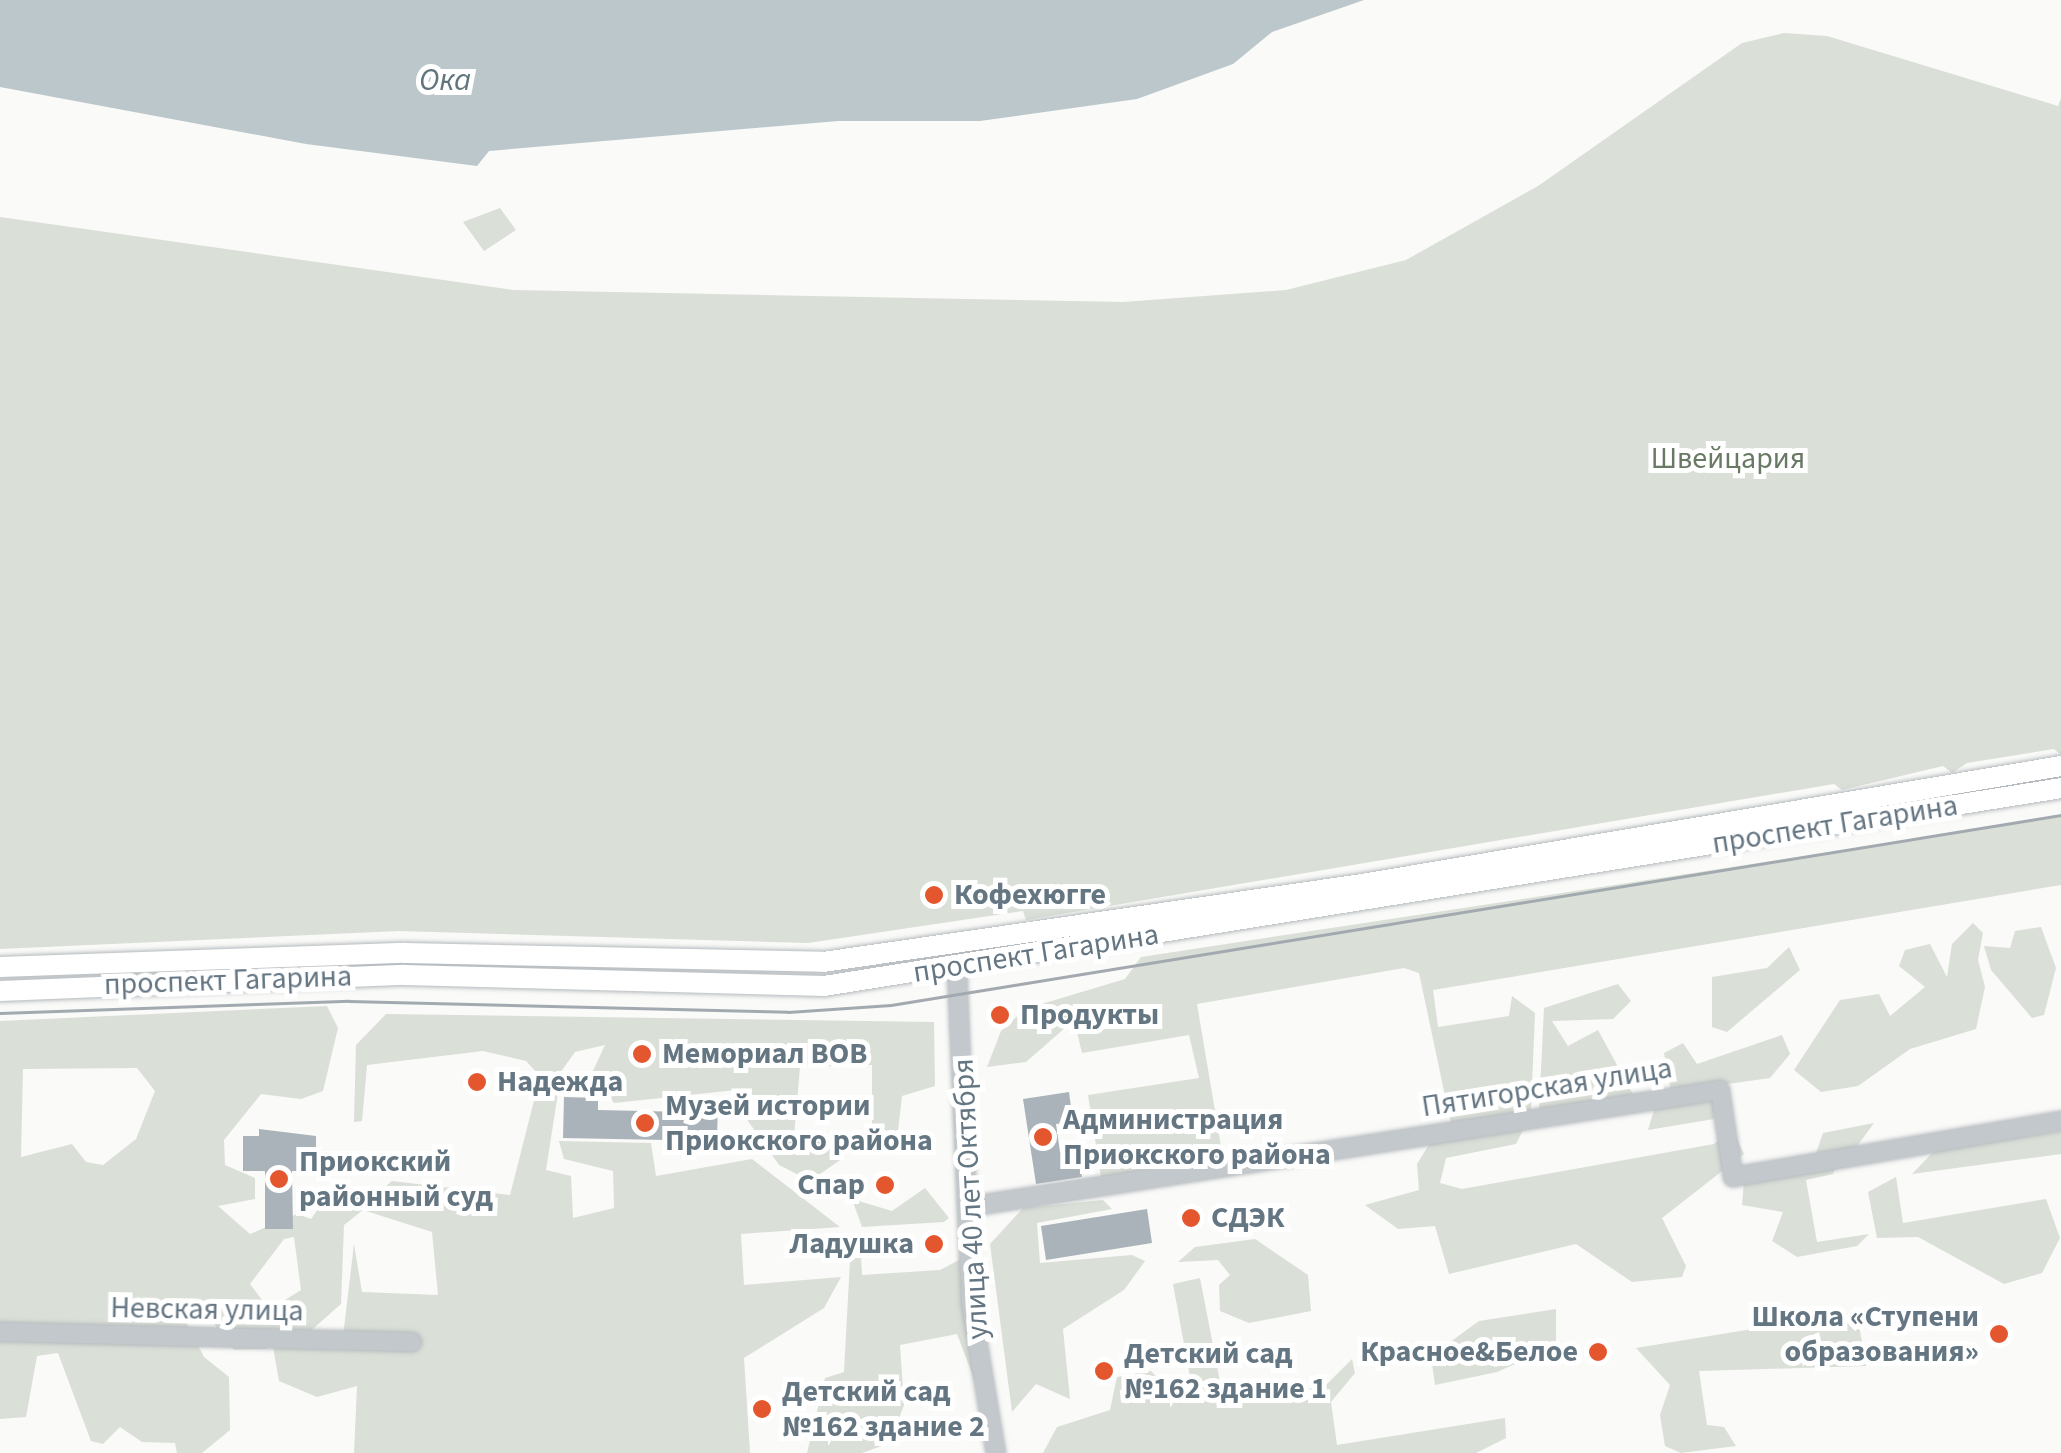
<!DOCTYPE html>
<html>
<head>
<meta charset="utf-8">
<style>
	body { margin:0 }
	#map { position:relative; width:2061px; height:1453px; overflow:hidden; background:#fafaf8; font-family:"Source Sans 3",sans-serif }
	div>[style] { position:absolute }
	.green>* { inset:0; background:#dadfd7 }
	.water>* { inset:0; background:#bbc7cb }
	.building>* { inset:0; background:#aab3b9 }
	.roads { filter:drop-shadow(0 0 2px #b5babe) drop-shadow(0 0 2px #b5babe) }
	.minor>* { height:18px; margin:-9px; padding:0 9px; transform-origin:9px; border-radius:9px; background:#c3c8cc }
	.major>* { height:20px; margin:-10px; padding:0 10px; transform-origin:10px; border-radius:10px; background:#fff }
	.tram>* { height:2.5px; margin:-1.25px; padding:0 1.25px; transform-origin:1.25px; border-radius:1.25px; background:#a2aab0 }
	.dots>* { width:28px; height:28px; translate:-50% -50%; box-sizing:border-box; border:5px solid #fff; border-radius:50% }
	span { translate:-50% -50%; white-space:nowrap; text-align:center; line-height:1.15; -webkit-text-stroke:10px #fff; paint-order:stroke }
	.park-label { font-size:30px; color:#687a64 }
	.street-label { font-size:30px; color:#657683 }
	.poi-label { font-size:30px; color:#657683; font-weight:700 }
	.left { translate:0 -50%; text-align:left }
	.right { translate:-100% -50%; text-align:right }
	.water-label { font-size:32px; color:#60757c; font-style:italic }
</style>
</head>
<body>
<div id="map">
	<div class="green">
		<i style="clip-path:polygon(1784px 33px,1827px 36px,2058px 106px,2061px 98px,2061px 755px,2054px 749px,1967px 763px,1952px 773px,1943px 766px,1842px 790px,1834px 784px,1026px 920px,1023px 911px,808px 943px,399px 931px,0 949px,0 217px,514px 290px,1123px 302px,1286px 290px,1406px 260px,1538px 186px,1742px 43px)"></i>
		<i style="clip-path:polygon(500px 208px,516px 230px,484px 251px,463px 222px)"></i>
		<i style="clip-path:polygon(2061px 817px,2061px 885px,1433px 990px,1438px 1027px,1509px 1016px,1512px 996px,1535px 1013px,1531px 1110px,1451px 1124px,1419px 973px,1404px 968px,1197px 1004px,1224px 1164px,1102px 1184px,1088px 1095px,1199px 1078px,1189px 1035px,1082px 1053px,1074px 1020px,1026px 1062px,987px 1067px,1001px 1031px,1025px 1009px,1125px 979px,1141px 957px)"></i>
		<i style="clip-path:polygon(1973px 923px,1983px 933px,1978px 960px,1985px 987px,1976px 1029px,1910px 1049px,1858px 1086px,1821px 1092px,1794px 1070px,1840px 1000px,1879px 994px,1890px 1016px,1925px 987px,1899px 966px,1905px 950px,1930px 944px,1947px 977px,1952px 944px)"></i>
		<i style="clip-path:polygon(2041px 927px,2056px 968px,2044px 1015px,2032px 1018px,1991px 970px,1984px 946px,2010px 948px,2015px 931px)"></i>
		<i style="clip-path:polygon(1789px 947px,1800px 970px,1727px 1032px,1712px 1027px,1712px 977px,1767px 968px)"></i>
		<i style="clip-path:polygon(1618px 984px,1631px 1001px,1613px 1019px,1552px 1021px,1568px 1046px,1598px 1030px,1635px 1098px,1539px 1111px,1544px 1008px)"></i>
		<i style="clip-path:polygon(evenodd,327px 1006px,338px 1028px,323px 1091px,301px 1099px,261px 1094px,224px 1140px,225px 1165px,255px 1178px,255px 1199px,218px 1206px,250px 1234px,297px 1214px,311px 1219px,337px 1182px,368px 1201px,392px 1181px,510px 1195px,537px 1089px,558px 1093px,546px 1170px,571px 1176px,573px 1218px,614px 1208px,613px 1171px,564px 1159px,559px 1141px,651px 1143px,656px 1176px,752px 1159px,840px 1227px,741px 1234px,744px 1285px,841px 1277px,824px 1308px,744px 1358px,750px 1453px,354px 1453px,357px 1386px,317px 1397px,279px 1381px,273px 1347px,342px 1345px,354px 1244px,362px 1292px,438px 1295px,432px 1232px,363px 1210px,344px 1225px,341px 1304px,307px 1334px,293px 1330px,285px 1300px,301px 1290px,294px 1237px,284px 1239px,250px 1284px,284px 1329px,266px 1349px,234px 1350px,206px 1313px,183px 1316px,204px 1357px,229px 1377px,230px 1430px,202px 1453px,177px 1453px,175px 1443px,142px 1442px,120px 1427px,103px 1444px,91px 1441px,58px 1353px,37px 1356px,26px 1417px,0 1419px,0 1021px,327px 1006px,137px 1068px,155px 1091px,136px 1139px,103px 1165px,86px 1162px,72px 1144px,21px 1157px,23px 1069px,137px 1068px)"></i>
		<i style="clip-path:polygon(386px 1014px,934px 1022px,935px 1086px,902px 1096px,897px 1139px,872px 1142px,872px 1065px,800px 1067px,794px 1136px,839px 1141px,843px 1158px,810px 1181px,779px 1165px,741px 1111px,736px 1090px,614px 1103px,607px 1092px,585px 1088px,605px 1045px,575px 1052px,560px 1073px,539px 1075px,526px 1061px,483px 1051px,367px 1065px,362px 1121px,354px 1122px,356px 1045px)"></i>
		<i style="clip-path:polygon(1782px 1035px,1790px 1054px,1770px 1078px,1671px 1092px,1664px 1053px,1683px 1043px,1697px 1064px)"></i>
		<i style="clip-path:polygon(1714px 1096px,1714px 1119px,1648px 1130px,1657px 1100px)"></i>
		<i style="clip-path:polygon(1874px 1123px,1855px 1149px,1816px 1153px,1823px 1133px)"></i>
		<i style="clip-path:polygon(1526px 1124px,1516px 1144px,1446px 1158px,1440px 1183px,1462px 1189px,1714px 1144px,1732px 1128px,1744px 1154px,1662px 1218px,1686px 1266px,1682px 1277px,1632px 1282px,1576px 1244px,1449px 1274px,1435px 1226px,1398px 1229px,1365px 1205px,1419px 1190px,1417px 1164px,1433px 1138px)"></i>
		<i style="clip-path:polygon(2061px 1131px,2061px 1154px,1912px 1174px,1937px 1148px)"></i>
		<i style="clip-path:polygon(1837px 1163px,1833px 1174px,1806px 1180px,1817px 1242px,1869px 1234px,1857px 1246px,1797px 1257px,1772px 1241px,1783px 1212px,1742px 1205px,1744px 1181px)"></i>
		<i style="clip-path:polygon(1896px 1177px,1903px 1223px,2046px 1199px,2060px 1238px,2042px 1273px,2004px 1284px,1918px 1237px,1877px 1238px,1868px 1192px)"></i>
		<i style="clip-path:polygon(925px 1188px,949px 1218px,944px 1222px,862px 1227px,852px 1199px,892px 1211px)"></i>
		<i style="clip-path:polygon(1103px 1200px,1112px 1209px,1037px 1223px,1040px 1263px,1132px 1255px,1145px 1261px,1124px 1290px,1063px 1329px,1070px 1399px,1036px 1384px,1012px 1412px,990px 1244px,1023px 1208px)"></i>
		<i style="clip-path:polygon(860px 1238px,862px 1275px,940px 1270px,967px 1256px,982px 1400px,957px 1334px,900px 1345px,904px 1405px,890px 1443px,862px 1453px,807px 1453px,825px 1378px,844px 1372px,851px 1242px)"></i>
		<i style="clip-path:polygon(1255px 1239px,1308px 1275px,1311px 1311px,1249px 1323px,1220px 1311px,1219px 1285px,1230px 1275px,1218px 1260px,1178px 1262px,1195px 1247px)"></i>
		<i style="clip-path:polygon(1200px 1278px,1223px 1397px,1327px 1384px,1352px 1359px,1355px 1373px,1331px 1402px,1337px 1445px,1505px 1418px,1506px 1438px,1476px 1453px,1043px 1453px,1057px 1427px,1110px 1410px,1117px 1377px,1151px 1371px,1172px 1393px,1192px 1388px,1173px 1284px)"></i>
		<i style="clip-path:polygon(1556px 1309px,1556px 1346px,1497px 1372px,1435px 1385px,1431px 1356px,1479px 1321px)"></i>
		<i style="clip-path:polygon(1857px 1312px,1866px 1366px,1699px 1371px,1707px 1425px,1724px 1427px,1736px 1446px,1681px 1453px,1665px 1446px,1660px 1415px,1670px 1385px,1636px 1348px)"></i>
	</div>
	<div class="water">
		<i style="clip-path:polygon(0 0,1364px 0,1272px 32px,1233px 64px,1137px 99px,980px 121px,838px 121px,489px 151px,477px 166px,306px 144px,0 87px)"></i>
	</div>
	<div class="building">
		<i style="clip-path:polygon(1069px 1092px,1073px 1122px,1056px 1124px,1060px 1152px,1077px 1150px,1082px 1177px,1036px 1184px,1023px 1099px)"></i>
		<i style="clip-path:polygon(564px 1097px,598px 1098px,598px 1110px,687px 1112px,688px 1099px,718px 1099px,717px 1141px,563px 1138px)"></i>
		<i style="clip-path:polygon(259px 1129px,316px 1136px,316px 1171px,292px 1171px,293px 1229px,265px 1229px,265px 1171px,243px 1171px,243px 1136px,259px 1136px)"></i>
		<i style="clip-path:polygon(1147px 1209px,1152px 1243px,1046px 1260px,1041px 1226px)"></i>
	</div>
	<div class="roads">
		<div class="minor">
			<i style="left:957px;top:969px;width:335px;rotate:87.6deg"></i>
			<i style="left:971px;top:1304px;width:151px;rotate:80.5deg"></i>
			<i style="left:967px;top:1207px;width:762px;rotate:-8.83deg"></i>
			<i style="left:1720px;top:1090px;width:88px;rotate:81.5deg"></i>
			<i style="left:1733px;top:1177px;width:333px;rotate:-9.7deg"></i>
			<i style="left:0;top:1332px;width:412px;rotate:1.4deg"></i>
		</div>
		<div class="major">
			<i style="left:0;top:967px;width:405px;rotate:-2deg"></i>
			<i style="left:405px;top:953px;width:418px;rotate:1.2deg"></i>
			<i style="left:823px;top:962px;width:545px;rotate:-8.23deg"></i>
			<i style="left:1362px;top:884px;width:709px;rotate:-9.58deg"></i>
			<i style="left:0;top:991px;width:405px;rotate:-2.3deg"></i>
			<i style="left:405px;top:975px;width:419px;rotate:1.5deg"></i>
			<i style="left:824px;top:986px;width:1253px;rotate:-9.09deg"></i>
		</div>
	</div>
	<div class="tram">
		<i style="left:0;top:1013px;width:349px;rotate:-2deg"></i>
		<i style="left:349px;top:1001px;width:439px;rotate:1.4deg"></i>
		<i style="left:788px;top:1012px;width:103px;rotate:-3.9deg"></i>
		<i style="left:891px;top:1005px;width:1185px;rotate:-9.22deg"></i>
	</div>
	<div class="dots">
		<i style="left:934px;top:895px;background:#e4572e"></i>
		<i style="left:1000px;top:1015px;background:#e4572e"></i>
		<i style="left:642px;top:1054px;background:#e4572e"></i>
		<i style="left:477px;top:1082px;background:#e4572e"></i>
		<i style="left:645px;top:1123px;background:#e4572e"></i>
		<i style="left:1043px;top:1137px;background:#e4572e"></i>
		<i style="left:279px;top:1179px;background:#e4572e"></i>
		<i style="left:885px;top:1185px;background:#e4572e"></i>
		<i style="left:1191px;top:1218px;background:#e4572e"></i>
		<i style="left:934px;top:1244px;background:#e4572e"></i>
		<i style="left:1999px;top:1334px;background:#e4572e"></i>
		<i style="left:1598px;top:1352px;background:#e4572e"></i>
		<i style="left:1104px;top:1371px;background:#e4572e"></i>
		<i style="left:762px;top:1409px;background:#e4572e"></i>
	</div>
	<div class="park-label">
		<span style="left:1728px;top:459px">Швейцария</span>
	</div>
	<div class="street-label">
		<span style="left:1835px;top:825px;rotate:-9deg">проспект Гагарина</span>
		<span style="left:1036px;top:954px;rotate:-9deg">проспект Гагарина</span>
		<span style="left:228px;top:981px;rotate:-2deg">проспект Гагарина</span>
		<span style="left:1547px;top:1088px;rotate:-9deg">Пятигорская улица</span>
		<span style="left:971px;top:1199px;rotate:-93deg">улица 40 лет Октября</span>
		<span style="left:207px;top:1310px;rotate:1deg">Невская улица</span>
	</div>
	<div class="poi-label">
		<span class="left" style="left:954px;top:895px">Кофехюгге</span>
		<span class="left" style="left:1020px;top:1015px">Продукты</span>
		<span class="left" style="left:662px;top:1054px">Мемориал ВОВ</span>
		<span class="left" style="left:497px;top:1082px">Надежда</span>
		<span class="left" style="left:665px;top:1123px">Музей истории<br>Приокского района</span>
		<span class="left" style="left:1063px;top:1137px">Администрация<br>Приокского района</span>
		<span class="left" style="left:299px;top:1179px">Приокский<br>районный суд</span>
		<span class="right" style="left:865px;top:1185px">Спар</span>
		<span class="left" style="left:1211px;top:1218px">СДЭК</span>
		<span class="right" style="left:914px;top:1244px">Ладушка</span>
		<span class="right" style="left:1979px;top:1334px">Школа «Ступени<br>образования»</span>
		<span class="right" style="left:1578px;top:1352px">Красное&amp;Белое</span>
		<span class="left" style="left:1124px;top:1371px">Детский сад<br>№162 здание 1</span>
		<span class="left" style="left:782px;top:1409px">Детский сад<br>№162 здание 2</span>
	</div>
	<div class="water-label">
		<span style="left:445px;top:80px">Ока</span>
	</div>
</div>
</body>
</html>
